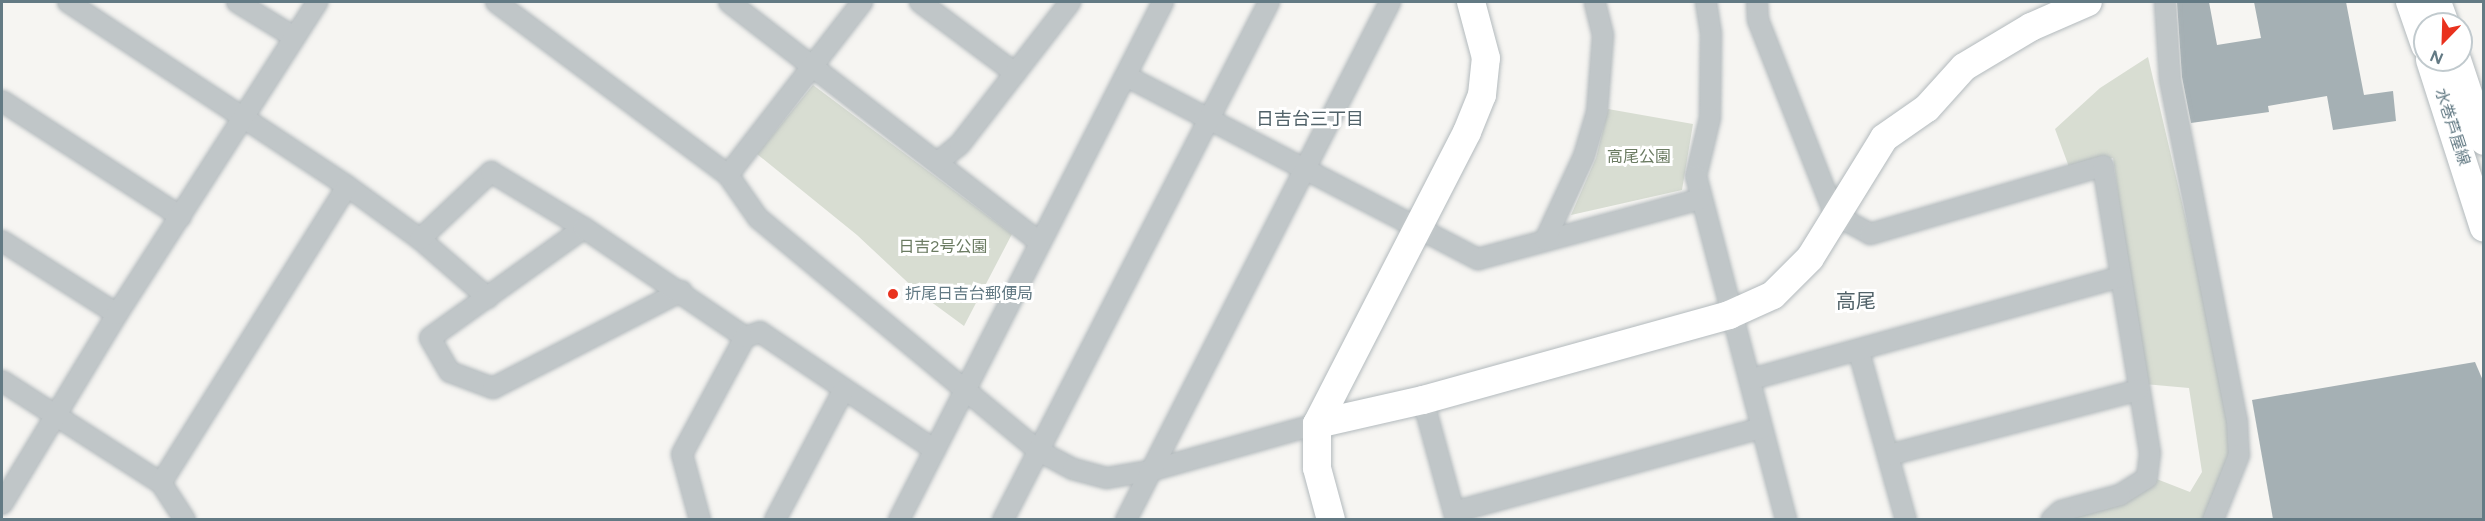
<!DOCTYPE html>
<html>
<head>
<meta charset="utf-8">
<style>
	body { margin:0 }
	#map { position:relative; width:2485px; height:521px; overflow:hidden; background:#f6f5f2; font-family:Figtree,"Noto Sans JP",sans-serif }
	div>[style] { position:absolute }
	.green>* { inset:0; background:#d8ddd2 }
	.building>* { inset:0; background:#a5b0b4 }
	.roads { filter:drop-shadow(0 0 2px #b3babd) drop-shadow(0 0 2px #b3babd) }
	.street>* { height:20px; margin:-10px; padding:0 10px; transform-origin:10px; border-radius:10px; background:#c0c6c8 }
	.secondary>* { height:28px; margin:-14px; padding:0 14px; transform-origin:14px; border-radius:14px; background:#fff }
	.dots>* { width:16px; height:16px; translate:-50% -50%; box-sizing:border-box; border:3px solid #fff; border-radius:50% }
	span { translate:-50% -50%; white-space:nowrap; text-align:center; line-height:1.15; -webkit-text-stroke:6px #fff; paint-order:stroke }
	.street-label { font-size:16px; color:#637a84 }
	.park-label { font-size:16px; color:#6b7b62 }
	.poi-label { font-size:16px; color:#637a84 }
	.left { translate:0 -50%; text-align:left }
	.neighbourhood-label { font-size:18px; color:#516269 }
	.quarter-label { font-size:20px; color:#516269 }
	.frame { position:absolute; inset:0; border:3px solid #637a84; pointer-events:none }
	.north { position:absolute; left:2413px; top:12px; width:60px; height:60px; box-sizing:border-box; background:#fff; border:2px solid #c1cace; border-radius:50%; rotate:203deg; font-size:16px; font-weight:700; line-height:24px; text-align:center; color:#637a84 }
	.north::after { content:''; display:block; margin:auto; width:21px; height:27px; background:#e9321e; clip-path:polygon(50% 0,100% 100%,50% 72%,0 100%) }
</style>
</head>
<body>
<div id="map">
	<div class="green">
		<i style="clip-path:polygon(2148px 57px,2228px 399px,2233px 457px,2205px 519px,2062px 519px,2154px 478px,2190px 492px,2202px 472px,2189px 388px,2144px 384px,2113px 158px,2069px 167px,2055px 129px,2100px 88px)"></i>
		<i style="clip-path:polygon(813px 85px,1012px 234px,964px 326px,919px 293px,857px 235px,757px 154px)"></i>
		<i style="clip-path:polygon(1608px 109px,1693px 124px,1682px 190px,1571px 215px,1596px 158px)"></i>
	</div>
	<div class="building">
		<i style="clip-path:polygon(2177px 2px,2209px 2px,2217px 45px,2261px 38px,2254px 2px,2346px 2px,2364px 95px,2393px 91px,2396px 121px,2333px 130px,2327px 96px,2268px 106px,2269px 112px,2191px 123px,2182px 77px)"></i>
		<i style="clip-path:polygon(2475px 362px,2484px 383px,2484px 519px,2273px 519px,2252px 400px)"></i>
	</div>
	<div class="roads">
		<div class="street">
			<i style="left:68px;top:2px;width:334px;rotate:33.4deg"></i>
			<i style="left:347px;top:186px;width:90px;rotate:36deg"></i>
			<i style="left:420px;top:239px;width:90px;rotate:40.9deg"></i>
			<i style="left:237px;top:2px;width:67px;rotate:31.6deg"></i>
			<i style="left:496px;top:2px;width:289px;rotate:36.7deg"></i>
			<i style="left:728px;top:175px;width:52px;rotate:55.1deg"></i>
			<i style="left:758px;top:218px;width:365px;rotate:39.7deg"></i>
			<i style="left:1039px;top:451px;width:38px;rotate:28deg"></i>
			<i style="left:1073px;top:469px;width:35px;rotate:15deg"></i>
			<i style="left:1107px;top:478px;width:43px;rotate:-9.5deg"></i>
			<i style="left:1149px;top:471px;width:174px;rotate:-15.6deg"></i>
			<i style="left:729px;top:2px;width:393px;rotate:37.7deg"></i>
			<i style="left:920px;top:2px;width:119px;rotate:36.8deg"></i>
			<i style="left:1706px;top:2px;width:31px;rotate:81deg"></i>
			<i style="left:1711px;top:33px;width:85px;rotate:90.7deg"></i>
			<i style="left:1710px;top:118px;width:60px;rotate:103.6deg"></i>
			<i style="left:1696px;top:176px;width:356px;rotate:75.3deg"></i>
			<i style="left:1757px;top:2px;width:18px;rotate:87deg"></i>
			<i style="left:1758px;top:20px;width:210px;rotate:68.5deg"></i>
			<i style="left:1835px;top:215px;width:40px;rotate:28deg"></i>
			<i style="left:1870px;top:234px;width:243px;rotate:-16.3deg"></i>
			<i style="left:2103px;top:166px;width:291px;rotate:80.7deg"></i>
			<i style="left:2150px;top:453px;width:25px;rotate:97deg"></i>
			<i style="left:2147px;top:478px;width:32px;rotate:148deg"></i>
			<i style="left:2120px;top:495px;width:61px;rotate:164.8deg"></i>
			<i style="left:2061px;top:511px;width:13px;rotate:138deg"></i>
			<i style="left:2165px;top:2px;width:78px;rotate:86.3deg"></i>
			<i style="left:2170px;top:80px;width:348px;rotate:78.9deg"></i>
			<i style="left:2237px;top:421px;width:34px;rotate:87deg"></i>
			<i style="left:2239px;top:455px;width:70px;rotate:111.8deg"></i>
			<i style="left:1126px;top:76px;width:397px;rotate:27.5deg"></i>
			<i style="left:1478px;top:259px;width:230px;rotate:-15.1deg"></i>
			<i style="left:2px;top:101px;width:213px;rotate:32.9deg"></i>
			<i style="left:938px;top:162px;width:28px;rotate:-39deg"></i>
			<i style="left:960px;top:144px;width:180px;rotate:-52.2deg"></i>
			<i style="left:728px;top:175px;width:219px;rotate:-52.2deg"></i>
			<i style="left:584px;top:228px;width:189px;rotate:144.5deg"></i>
			<i style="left:430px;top:338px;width:39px;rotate:60deg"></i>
			<i style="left:450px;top:372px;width:46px;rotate:20.4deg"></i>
			<i style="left:493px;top:388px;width:212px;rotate:-27.2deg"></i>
			<i style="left:420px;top:239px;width:98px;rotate:-43.3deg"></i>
			<i style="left:491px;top:172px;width:109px;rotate:31.1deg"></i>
			<i style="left:584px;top:228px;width:194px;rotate:34.1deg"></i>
			<i style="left:1545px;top:240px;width:93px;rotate:-65.1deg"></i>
			<i style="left:1584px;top:156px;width:46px;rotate:-73.5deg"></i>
			<i style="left:1597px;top:112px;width:77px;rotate:-85.5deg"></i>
			<i style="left:1603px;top:35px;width:34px;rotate:-104deg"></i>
			<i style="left:2px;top:241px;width:136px;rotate:32.4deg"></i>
			<i style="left:1859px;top:352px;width:174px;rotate:74.4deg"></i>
			<i style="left:1752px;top:379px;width:382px;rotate:-15.5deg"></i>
			<i style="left:2px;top:381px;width:189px;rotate:32.7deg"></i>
			<i style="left:161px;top:483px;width:44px;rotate:57deg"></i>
			<i style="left:1423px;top:400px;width:124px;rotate:74.6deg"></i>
			<i style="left:1889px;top:455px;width:257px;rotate:-14.6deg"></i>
			<i style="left:161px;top:483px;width:350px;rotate:-57.9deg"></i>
			<i style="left:2px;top:504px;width:222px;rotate:-58.8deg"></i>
			<i style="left:117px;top:314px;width:371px;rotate:-57.3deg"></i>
			<i style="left:1454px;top:512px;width:319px;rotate:-15.3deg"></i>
			<i style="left:700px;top:520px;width:68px;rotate:-105.3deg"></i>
			<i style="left:682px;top:454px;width:133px;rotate:-61.7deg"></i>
			<i style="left:745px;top:337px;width:16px;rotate:-18deg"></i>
			<i style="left:760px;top:332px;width:211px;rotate:34deg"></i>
			<i style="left:775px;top:520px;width:146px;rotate:-62.2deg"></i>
			<i style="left:899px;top:520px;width:581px;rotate:-62.99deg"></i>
			<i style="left:1003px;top:520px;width:582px;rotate:-62.82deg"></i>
			<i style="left:1126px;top:520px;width:581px;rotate:-62.99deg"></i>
		</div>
		<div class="secondary">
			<i style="left:2410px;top:2px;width:46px;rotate:70.8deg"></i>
			<i style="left:2437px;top:2px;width:23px;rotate:70deg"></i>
			<i style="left:2430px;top:60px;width:176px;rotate:72.2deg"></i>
			<i style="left:2457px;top:60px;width:85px;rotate:71.6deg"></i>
			<i style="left:1317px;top:424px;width:109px;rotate:-12.8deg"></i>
			<i style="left:1423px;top:400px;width:318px;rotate:-15.5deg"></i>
			<i style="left:1729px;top:315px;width:48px;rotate:-24.4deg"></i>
			<i style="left:1773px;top:295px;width:52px;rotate:-45deg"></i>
			<i style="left:1810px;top:258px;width:141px;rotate:-58.3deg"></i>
			<i style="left:1884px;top:138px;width:52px;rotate:-34.9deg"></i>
			<i style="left:1927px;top:108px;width:55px;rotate:-47.9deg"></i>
			<i style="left:1964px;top:67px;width:78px;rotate:-30.8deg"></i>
			<i style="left:2031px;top:27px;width:62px;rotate:-23.7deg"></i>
			<i style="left:1331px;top:520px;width:54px;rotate:-105.1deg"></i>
			<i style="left:1317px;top:468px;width:44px;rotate:-90deg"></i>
			<i style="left:1317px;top:424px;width:328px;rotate:-62.8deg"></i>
			<i style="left:1467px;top:132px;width:40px;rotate:-68deg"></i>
			<i style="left:1482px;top:95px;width:37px;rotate:-84deg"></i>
			<i style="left:1486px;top:58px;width:58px;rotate:-105deg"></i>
		</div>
	</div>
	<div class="dots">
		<i style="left:893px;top:294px;background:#e9321e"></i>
	</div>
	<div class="street-label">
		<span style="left:2452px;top:127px;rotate:72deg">水巻芦屋線</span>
	</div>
	<div class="park-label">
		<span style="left:1639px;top:157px">高尾公園</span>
		<span style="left:943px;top:247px">日吉2号公園</span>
	</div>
	<div class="poi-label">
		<span class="left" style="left:905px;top:294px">折尾日吉台郵便局</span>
	</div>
	<div class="neighbourhood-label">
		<span style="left:1310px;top:119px">日吉台三丁目</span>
	</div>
	<div class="quarter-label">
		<span style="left:1856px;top:301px">高尾</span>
	</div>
	<div class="frame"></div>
	<div class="north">N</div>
</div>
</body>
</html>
